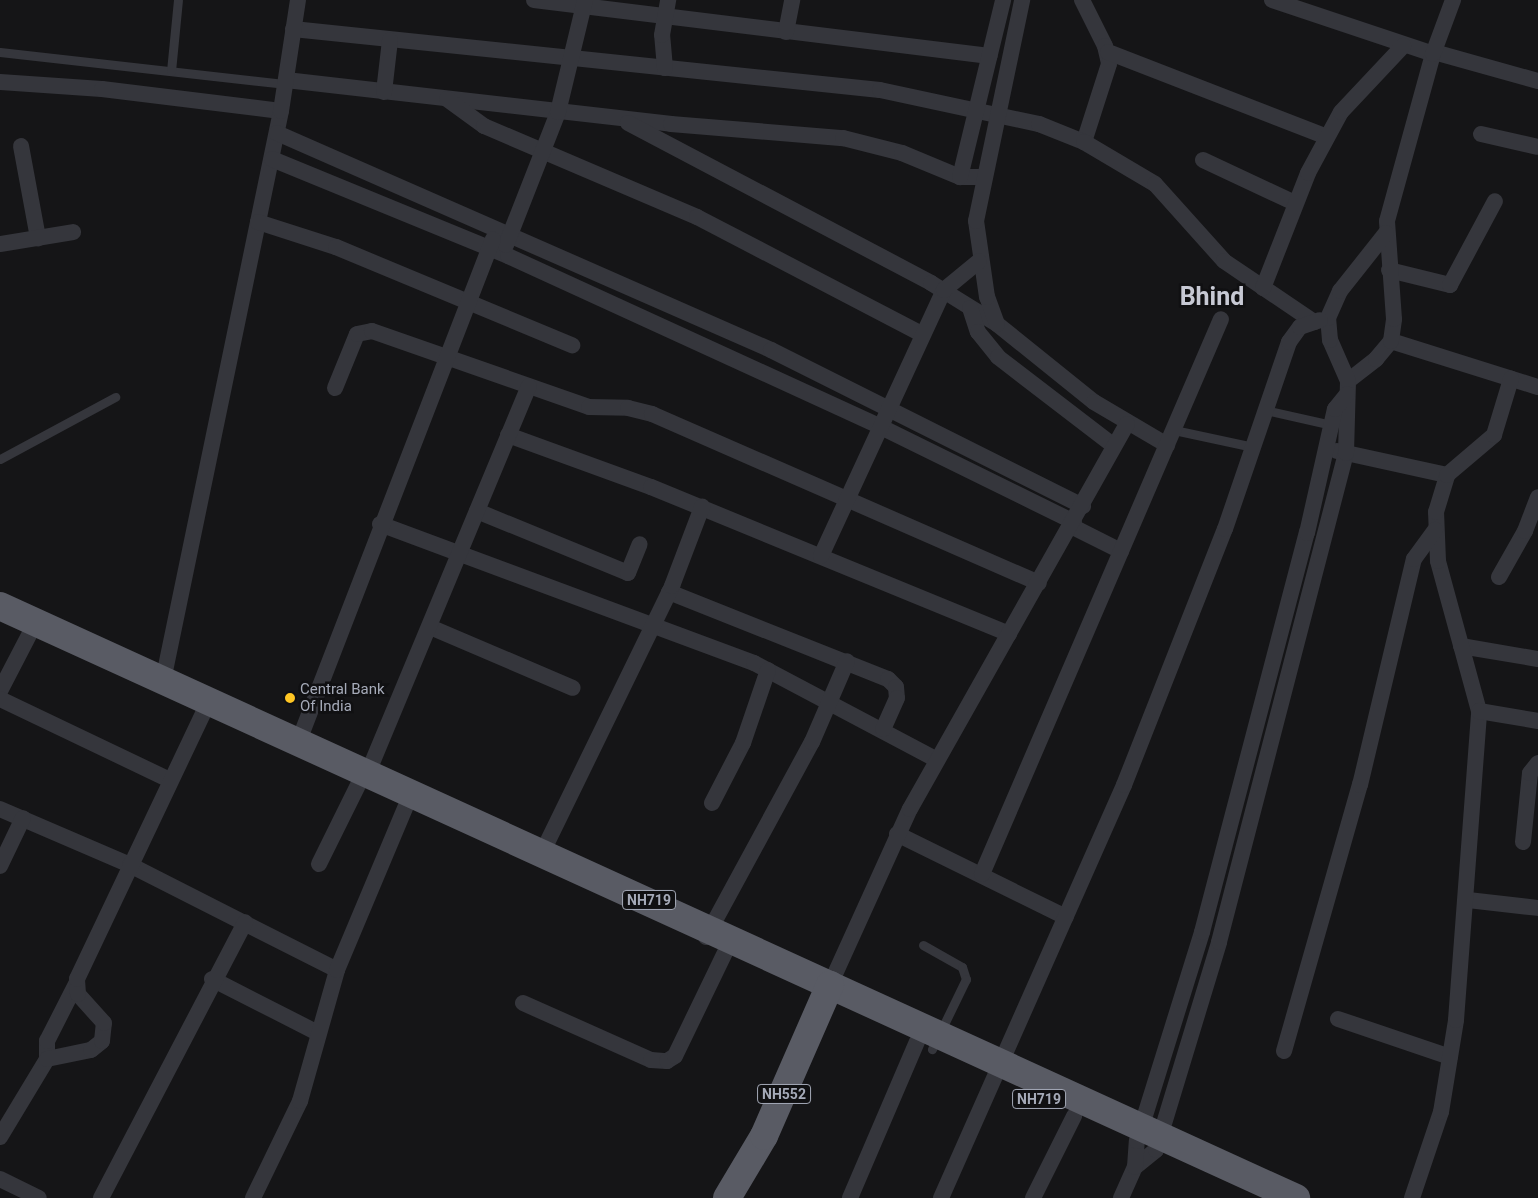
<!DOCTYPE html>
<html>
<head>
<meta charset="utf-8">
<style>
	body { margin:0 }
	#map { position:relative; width:1538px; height:1198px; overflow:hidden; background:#151517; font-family:Roboto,sans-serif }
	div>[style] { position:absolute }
	.service>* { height:9px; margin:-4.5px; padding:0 4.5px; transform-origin:4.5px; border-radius:4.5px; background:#35363c }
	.minor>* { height:16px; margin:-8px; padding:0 8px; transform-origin:8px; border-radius:8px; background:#35363c }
	.trunk>* { height:28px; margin:-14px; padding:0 14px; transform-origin:14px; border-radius:14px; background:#595b64 }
	.dots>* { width:14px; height:14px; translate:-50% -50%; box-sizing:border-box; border:2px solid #101012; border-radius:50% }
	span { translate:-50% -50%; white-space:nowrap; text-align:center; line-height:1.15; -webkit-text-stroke:5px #101012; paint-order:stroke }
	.shield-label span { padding:1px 4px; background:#101012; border:1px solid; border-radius:4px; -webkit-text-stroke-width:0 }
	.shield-label { font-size:14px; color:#a5aab8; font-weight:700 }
	.poi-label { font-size:15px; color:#a5aab8 }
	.left { translate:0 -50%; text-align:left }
	.town-label { font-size:25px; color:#c7c9d4; font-weight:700 }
</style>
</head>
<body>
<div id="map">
	<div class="service">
		<i style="left:0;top:52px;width:288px;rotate:6.4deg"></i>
		<i style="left:171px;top:71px;width:71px;rotate:-84.4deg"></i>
		<i style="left:1265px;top:410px;width:69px;rotate:12.6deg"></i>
		<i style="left:1174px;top:430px;width:81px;rotate:12.1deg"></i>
		<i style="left:0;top:459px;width:131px;rotate:-28.3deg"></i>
		<i style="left:923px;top:945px;width:45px;rotate:29.4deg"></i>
		<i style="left:962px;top:967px;width:13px;rotate:72deg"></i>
		<i style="left:966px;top:979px;width:78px;rotate:115.9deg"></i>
	</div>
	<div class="minor">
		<i style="left:534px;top:0;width:459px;rotate:7deg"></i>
		<i style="left:1082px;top:0;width:51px;rotate:63.4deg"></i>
		<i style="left:1105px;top:46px;width:18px;rotate:77deg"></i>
		<i style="left:1109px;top:64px;width:82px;rotate:107.8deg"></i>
		<i style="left:1272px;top:0;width:170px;rotate:18.5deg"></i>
		<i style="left:293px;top:29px;width:590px;rotate:5.93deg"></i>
		<i style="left:880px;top:90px;width:163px;rotate:12.1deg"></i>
		<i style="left:1039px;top:124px;width:48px;rotate:21.8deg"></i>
		<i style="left:1084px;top:142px;width:82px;rotate:30.6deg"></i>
		<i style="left:1155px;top:184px;width:103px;rotate:48.1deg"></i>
		<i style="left:1224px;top:261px;width:109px;rotate:34.1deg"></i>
		<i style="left:786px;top:32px;width:33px;rotate:-79deg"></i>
		<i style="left:1108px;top:52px;width:235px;rotate:21.2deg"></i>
		<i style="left:1434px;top:52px;width:108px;rotate:15.6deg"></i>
		<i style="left:665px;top:68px;width:33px;rotate:-95deg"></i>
		<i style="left:662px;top:35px;width:36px;rotate:-80deg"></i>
		<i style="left:286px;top:80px;width:388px;rotate:6.5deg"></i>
		<i style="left:671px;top:124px;width:173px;rotate:4.7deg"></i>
		<i style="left:843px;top:138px;width:61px;rotate:14.3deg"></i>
		<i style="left:902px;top:153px;width:63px;rotate:22.5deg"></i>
		<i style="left:960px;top:177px;width:24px"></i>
		<i style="left:0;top:82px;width:102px;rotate:3.9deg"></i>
		<i style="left:102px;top:89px;width:180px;rotate:7deg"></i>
		<i style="left:281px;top:111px;width:582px;rotate:101.7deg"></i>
		<i style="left:384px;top:92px;width:52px;rotate:-83.4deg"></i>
		<i style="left:447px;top:99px;width:46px;rotate:36.1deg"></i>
		<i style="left:484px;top:126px;width:232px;rotate:23.1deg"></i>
		<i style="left:697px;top:217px;width:254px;rotate:27.5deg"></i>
		<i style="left:281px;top:111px;width:112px;rotate:-81.3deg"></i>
		<i style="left:628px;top:123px;width:343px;rotate:27.8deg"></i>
		<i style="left:931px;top:283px;width:78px;rotate:31.8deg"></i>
		<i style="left:997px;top:324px;width:124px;rotate:38.8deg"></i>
		<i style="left:1094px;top:402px;width:85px;rotate:30.5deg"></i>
		<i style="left:277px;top:133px;width:540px;rotate:23.71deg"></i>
		<i style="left:771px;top:350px;width:349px;rotate:26.6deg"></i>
		<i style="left:1481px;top:134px;width:58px;rotate:12.8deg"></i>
		<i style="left:21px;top:146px;width:94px;rotate:79.5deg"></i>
		<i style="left:272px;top:159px;width:255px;rotate:22.3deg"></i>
		<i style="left:508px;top:256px;width:410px;rotate:24.6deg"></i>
		<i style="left:881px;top:427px;width:215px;rotate:26.2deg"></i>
		<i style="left:1203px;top:160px;width:102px;rotate:25.1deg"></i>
		<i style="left:960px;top:177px;width:182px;rotate:-76.3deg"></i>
		<i style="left:258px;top:222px;width:82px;rotate:17.8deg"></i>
		<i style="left:336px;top:247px;width:256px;rotate:22.6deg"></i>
		<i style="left:0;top:244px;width:74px;rotate:-9.3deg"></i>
		<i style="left:506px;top:245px;width:143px;rotate:-68.6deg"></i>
		<i style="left:558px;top:112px;width:115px;rotate:-76.4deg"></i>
		<i style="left:1389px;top:270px;width:63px;rotate:13.8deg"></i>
		<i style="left:1450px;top:285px;width:95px;rotate:-61.8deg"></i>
		<i style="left:1263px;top:288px;width:123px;rotate:-68.6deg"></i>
		<i style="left:1308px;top:173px;width:69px;rotate:-61.6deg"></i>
		<i style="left:1341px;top:112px;width:91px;rotate:-46.8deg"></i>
		<i style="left:970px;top:308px;width:25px;rotate:72deg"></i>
		<i style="left:978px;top:332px;width:32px;rotate:51deg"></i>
		<i style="left:998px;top:357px;width:146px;rotate:37.5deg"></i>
		<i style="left:997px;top:324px;width:29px;rotate:-110deg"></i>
		<i style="left:987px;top:297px;width:77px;rotate:-98.2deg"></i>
		<i style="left:976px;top:221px;width:226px;rotate:-78.2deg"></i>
		<i style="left:1391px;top:341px;width:154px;rotate:17.4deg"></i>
		<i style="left:1348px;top:381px;width:36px;rotate:-38deg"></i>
		<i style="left:1376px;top:359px;width:23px;rotate:-50deg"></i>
		<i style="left:1391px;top:341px;width:22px;rotate:-82deg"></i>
		<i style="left:1394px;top:319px;width:98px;rotate:-94.1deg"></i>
		<i style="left:1387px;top:221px;width:173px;rotate:-74.6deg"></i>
		<i style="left:1433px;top:54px;width:58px;rotate:-69.7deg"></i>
		<i style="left:335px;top:388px;width:58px;rotate:-67.8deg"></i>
		<i style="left:357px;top:334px;width:15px;rotate:-11deg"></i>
		<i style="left:372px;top:331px;width:230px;rotate:19.3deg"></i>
		<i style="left:589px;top:407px;width:39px;rotate:1deg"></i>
		<i style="left:628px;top:408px;width:25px;rotate:14deg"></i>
		<i style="left:652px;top:414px;width:422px;rotate:23.6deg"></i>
		<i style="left:508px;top:435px;width:152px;rotate:20deg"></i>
		<i style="left:651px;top:487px;width:387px;rotate:22.3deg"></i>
		<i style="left:1337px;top:451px;width:113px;rotate:12.3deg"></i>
		<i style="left:477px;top:511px;width:163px;rotate:22.3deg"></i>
		<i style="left:628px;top:573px;width:31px;rotate:-68deg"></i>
		<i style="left:380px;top:524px;width:399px;rotate:20.4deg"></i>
		<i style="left:754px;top:663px;width:207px;rotate:27.9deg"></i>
		<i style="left:1071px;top:526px;width:56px;rotate:26.6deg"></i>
		<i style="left:821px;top:556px;width:293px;rotate:-65.2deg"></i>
		<i style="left:944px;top:290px;width:45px;rotate:-39.6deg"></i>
		<i style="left:1499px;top:577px;width:53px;rotate:-60.5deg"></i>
		<i style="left:1525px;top:531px;width:36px;rotate:-69deg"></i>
		<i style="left:669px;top:592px;width:236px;rotate:21.7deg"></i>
		<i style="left:888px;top:679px;width:11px;rotate:45deg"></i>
		<i style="left:896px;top:687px;width:11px;rotate:85deg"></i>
		<i style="left:897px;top:698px;width:34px;rotate:114deg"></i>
		<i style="left:430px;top:627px;width:155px;rotate:23.1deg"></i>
		<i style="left:1461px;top:646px;width:78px;rotate:9.6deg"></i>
		<i style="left:0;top:691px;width:63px;rotate:-62.6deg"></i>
		<i style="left:0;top:699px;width:188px;rotate:25.5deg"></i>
		<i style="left:1479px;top:711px;width:156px;rotate:-105.3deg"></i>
		<i style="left:1438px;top:561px;width:49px;rotate:-92.3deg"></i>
		<i style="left:1436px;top:512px;width:39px;rotate:-73deg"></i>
		<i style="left:1447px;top:475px;width:62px;rotate:-40.4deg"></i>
		<i style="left:1494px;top:435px;width:59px;rotate:-73.1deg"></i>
		<i style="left:298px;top:743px;width:540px;rotate:-68.85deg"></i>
		<i style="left:367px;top:775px;width:421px;rotate:-67.4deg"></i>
		<i style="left:712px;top:803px;width:68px;rotate:-62.7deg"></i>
		<i style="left:743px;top:743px;width:77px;rotate:-71.1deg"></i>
		<i style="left:0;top:809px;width:142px;rotate:23.3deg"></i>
		<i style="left:130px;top:865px;width:232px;rotate:26.9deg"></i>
		<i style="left:897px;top:834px;width:188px;rotate:26.2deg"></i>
		<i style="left:1523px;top:842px;width:69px;rotate:-84.2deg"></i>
		<i style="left:1530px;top:773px;width:13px;rotate:-51deg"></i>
		<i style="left:543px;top:851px;width:295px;rotate:-64deg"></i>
		<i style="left:672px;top:586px;width:85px;rotate:-69.2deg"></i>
		<i style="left:319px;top:864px;width:88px;rotate:-63.7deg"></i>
		<i style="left:0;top:866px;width:53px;rotate:-64.4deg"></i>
		<i style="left:982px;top:874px;width:604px;rotate:-66.7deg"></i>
		<i style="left:1468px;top:900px;width:70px;rotate:6.5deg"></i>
		<i style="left:706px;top:937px;width:222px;rotate:-61.5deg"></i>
		<i style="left:812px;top:742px;width:88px;rotate:-66.6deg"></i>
		<i style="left:212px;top:979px;width:119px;rotate:27deg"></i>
		<i style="left:830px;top:985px;width:193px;rotate:-65.6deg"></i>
		<i style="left:910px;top:809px;width:442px;rotate:-60.6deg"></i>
		<i style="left:523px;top:1003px;width:140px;rotate:24deg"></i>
		<i style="left:651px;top:1060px;width:16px;rotate:4deg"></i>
		<i style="left:667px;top:1061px;width:9px;rotate:-32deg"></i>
		<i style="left:675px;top:1056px;width:131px;rotate:-64.2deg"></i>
		<i style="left:1338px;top:1019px;width:118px;rotate:18.7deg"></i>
		<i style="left:1284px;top:1051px;width:277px;rotate:-74.1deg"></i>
		<i style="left:1360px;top:785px;width:232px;rotate:-76.6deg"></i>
		<i style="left:1414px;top:559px;width:36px;rotate:-54deg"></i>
		<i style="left:47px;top:1059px;width:18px;rotate:-90deg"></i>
		<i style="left:47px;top:1041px;width:64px;rotate:-63deg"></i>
		<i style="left:0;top:1137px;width:91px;rotate:-58.9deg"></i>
		<i style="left:47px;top:1059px;width:45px;rotate:-11.6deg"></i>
		<i style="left:91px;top:1050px;width:14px;rotate:-39deg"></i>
		<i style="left:102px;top:1041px;width:18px;rotate:-84deg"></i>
		<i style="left:104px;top:1023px;width:39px;rotate:-132deg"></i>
		<i style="left:78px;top:994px;width:15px;rotate:-94deg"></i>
		<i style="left:77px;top:979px;width:308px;rotate:-64.6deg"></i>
		<i style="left:1135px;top:1167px;width:27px;rotate:-39deg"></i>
		<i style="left:1156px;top:1150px;width:217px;rotate:-73.1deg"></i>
		<i style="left:1219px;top:942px;width:505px;rotate:-75.44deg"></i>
		<i style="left:1346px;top:453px;width:72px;rotate:-88.4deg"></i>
		<i style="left:1348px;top:381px;width:45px;rotate:-113.7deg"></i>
		<i style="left:1330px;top:340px;width:22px;rotate:-95deg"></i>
		<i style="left:1328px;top:318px;width:30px;rotate:-66deg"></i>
		<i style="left:1340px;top:291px;width:74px;rotate:-51.6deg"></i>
		<i style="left:0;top:1179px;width:43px;rotate:26deg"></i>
		<i style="left:101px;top:1198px;width:311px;rotate:-62.4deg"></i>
		<i style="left:253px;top:1198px;width:108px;rotate:-64.1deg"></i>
		<i style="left:300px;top:1101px;width:136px;rotate:-74.2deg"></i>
		<i style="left:337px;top:970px;width:191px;rotate:-67.2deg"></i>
		<i style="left:850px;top:1198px;width:170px;rotate:-66.8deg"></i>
		<i style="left:941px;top:1198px;width:452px;rotate:-66.1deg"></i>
		<i style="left:1124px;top:785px;width:275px;rotate:-68.5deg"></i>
		<i style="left:1225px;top:529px;width:198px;rotate:-71.1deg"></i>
		<i style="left:1289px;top:342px;width:19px;rotate:-54deg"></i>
		<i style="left:1300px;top:327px;width:21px;rotate:-19deg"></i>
		<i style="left:1033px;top:1198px;width:92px;rotate:-63.4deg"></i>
		<i style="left:1121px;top:1198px;width:34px;rotate:-66deg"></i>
		<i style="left:1135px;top:1167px;width:26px;rotate:-86deg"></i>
		<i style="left:1137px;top:1141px;width:219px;rotate:-72.7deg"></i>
		<i style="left:1202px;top:932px;width:413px;rotate:-75.3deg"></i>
		<i style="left:1307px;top:533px;width:127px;rotate:-77.3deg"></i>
		<i style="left:1335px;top:409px;width:19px;rotate:-51deg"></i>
		<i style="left:1412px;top:1198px;width:91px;rotate:-71.4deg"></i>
		<i style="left:1441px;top:1112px;width:93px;rotate:-80.7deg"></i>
		<i style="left:1456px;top:1020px;width:310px;rotate:-85.7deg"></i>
		<i style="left:1479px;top:711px;width:60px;rotate:9.6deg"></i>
	</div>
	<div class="trunk">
		<i style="left:0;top:606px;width:1425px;rotate:24.55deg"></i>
		<i style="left:727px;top:1198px;width:72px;rotate:-59.2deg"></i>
		<i style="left:764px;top:1136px;width:165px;rotate:-66.4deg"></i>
	</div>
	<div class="dots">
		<i style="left:290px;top:698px;background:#ffc624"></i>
	</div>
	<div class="shield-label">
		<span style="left:649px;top:900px">NH719</span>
		<span style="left:784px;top:1094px">NH552</span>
		<span style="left:1039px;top:1099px">NH719</span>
	</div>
	<div class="poi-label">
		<span class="left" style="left:300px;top:698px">Central Bank<br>Of India</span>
	</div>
	<div class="town-label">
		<span style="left:1212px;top:297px">Bhind</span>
	</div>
</div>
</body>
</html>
